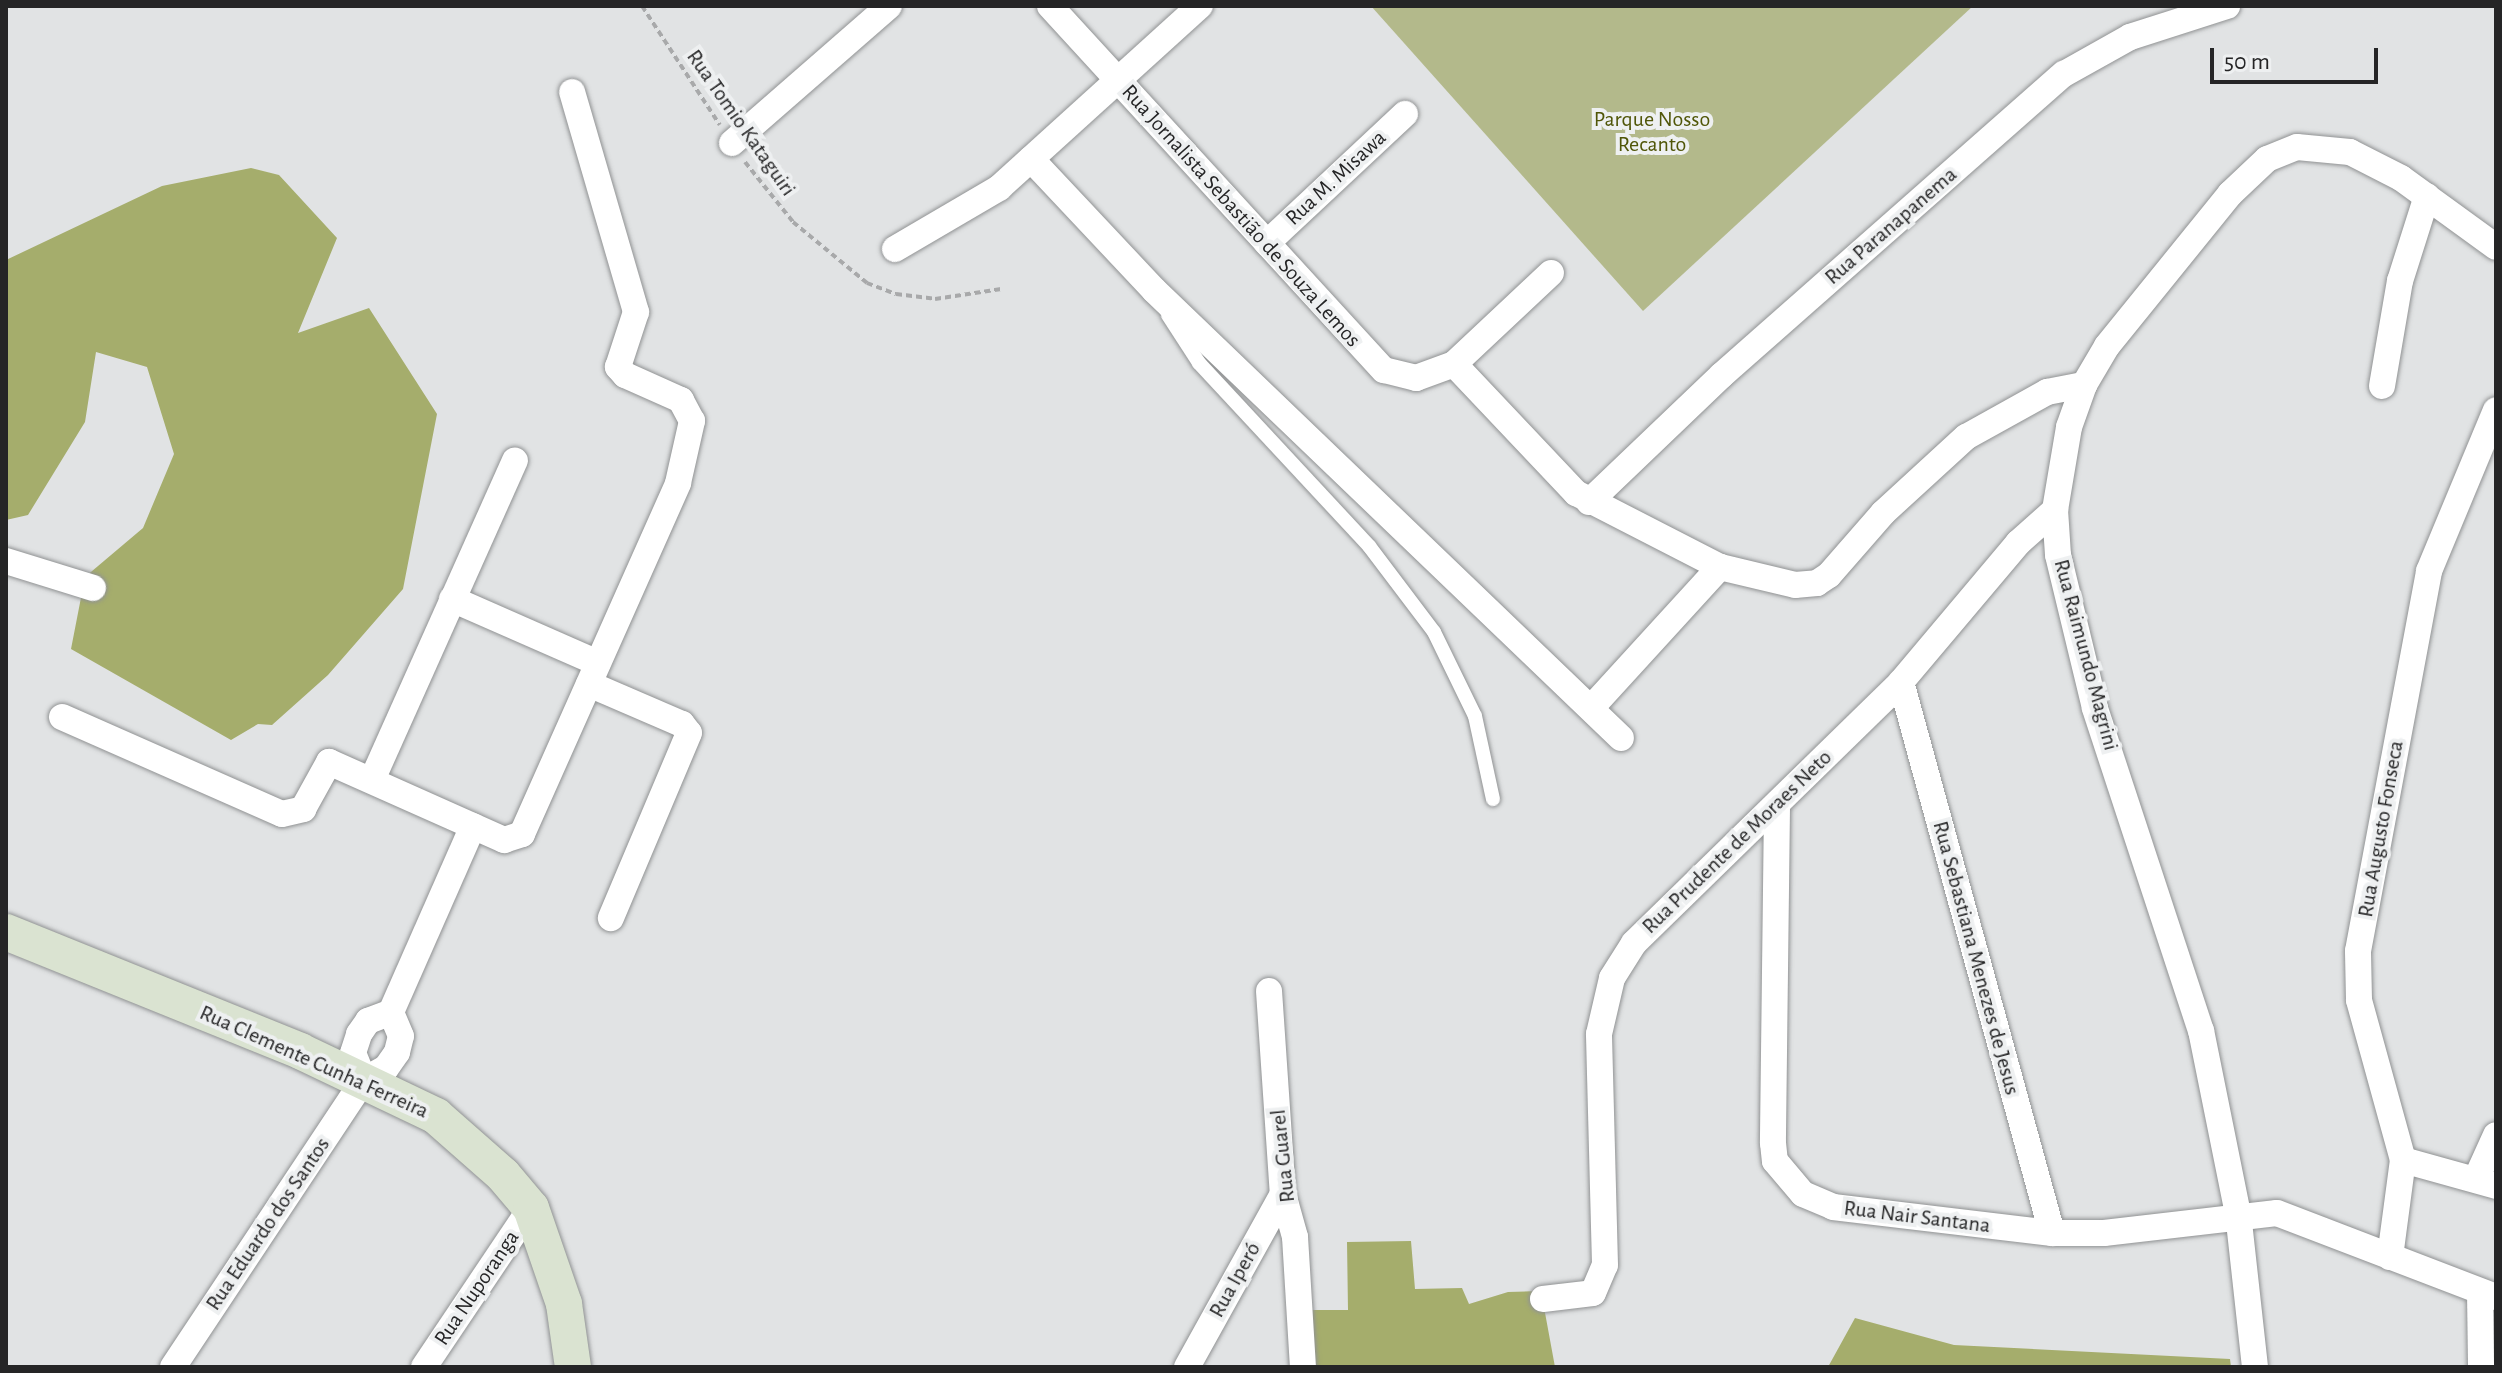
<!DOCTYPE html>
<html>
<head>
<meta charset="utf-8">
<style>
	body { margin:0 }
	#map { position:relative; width:2502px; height:1373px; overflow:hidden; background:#e1e3e4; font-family:"Alegreya Sans",sans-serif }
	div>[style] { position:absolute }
	.green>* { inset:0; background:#b3b98b }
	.forest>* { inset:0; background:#a5ad6c }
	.path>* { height:4px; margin-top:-2px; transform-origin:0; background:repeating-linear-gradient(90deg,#a8a9aa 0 6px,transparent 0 10px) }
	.roads { filter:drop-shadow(0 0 2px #909293) drop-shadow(0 0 2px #909293) }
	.lane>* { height:14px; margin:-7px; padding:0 7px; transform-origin:7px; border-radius:7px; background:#fff }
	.street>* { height:26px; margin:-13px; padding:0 13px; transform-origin:13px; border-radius:13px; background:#fff }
	.secondary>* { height:36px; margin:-18px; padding:0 18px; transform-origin:18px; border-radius:18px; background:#dae3d1 }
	span { translate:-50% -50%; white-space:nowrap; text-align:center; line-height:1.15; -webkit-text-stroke:8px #eef0f1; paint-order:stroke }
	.park-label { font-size:22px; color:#505608 }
	.street-label { font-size:22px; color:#252526 }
	.frame { position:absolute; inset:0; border:8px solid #252526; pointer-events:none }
	.scale { position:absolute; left:2210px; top:48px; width:168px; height:36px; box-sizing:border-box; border:4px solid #252526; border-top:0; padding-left:10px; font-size:24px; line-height:28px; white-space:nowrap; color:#252526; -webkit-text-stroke:6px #eef0f1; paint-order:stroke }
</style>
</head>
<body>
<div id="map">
	<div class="green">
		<i style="clip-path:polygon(1371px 6px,1973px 6px,1643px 311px)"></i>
	</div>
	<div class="forest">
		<i style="clip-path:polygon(251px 168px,279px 175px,337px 238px,298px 333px,369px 308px,437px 414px,403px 589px,328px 675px,272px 725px,258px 724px,231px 740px,71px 649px,85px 577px,143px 528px,174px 454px,147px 367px,96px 352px,85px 422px,28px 515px,6px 520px,6px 260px,162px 186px)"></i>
		<i style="clip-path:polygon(1411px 1241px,1415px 1289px,1462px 1288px,1469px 1304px,1508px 1292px,1541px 1291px,1555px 1367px,1311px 1367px,1311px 1310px,1348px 1310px,1347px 1242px)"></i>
		<i style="clip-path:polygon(1855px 1318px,1954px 1345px,2230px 1359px,2231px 1367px,1828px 1367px)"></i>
	</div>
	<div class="path">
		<i style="left:642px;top:6px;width:142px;rotate:56.8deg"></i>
		<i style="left:745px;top:162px;width:77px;rotate:51.3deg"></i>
		<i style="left:793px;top:222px;width:96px;rotate:39.5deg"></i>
		<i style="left:867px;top:283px;width:31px;rotate:21deg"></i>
		<i style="left:896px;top:294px;width:39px;rotate:7deg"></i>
		<i style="left:935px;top:299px;width:67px;rotate:-8.6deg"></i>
	</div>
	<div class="roads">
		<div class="lane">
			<i style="left:1168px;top:315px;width:57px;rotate:57.1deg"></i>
			<i style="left:1199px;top:363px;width:250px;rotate:47.1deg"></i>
			<i style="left:1369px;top:546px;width:108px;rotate:52.9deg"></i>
			<i style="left:1434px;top:632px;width:93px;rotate:64deg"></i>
			<i style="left:1475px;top:716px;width:85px;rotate:77.8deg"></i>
		</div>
		<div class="street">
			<i style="left:1050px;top:6px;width:494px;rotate:47.5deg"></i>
			<i style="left:1384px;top:370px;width:33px;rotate:14deg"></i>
			<i style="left:1416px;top:378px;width:40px;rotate:-20.2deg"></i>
			<i style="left:1454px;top:364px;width:133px;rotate:-43.2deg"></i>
			<i style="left:732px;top:143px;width:208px;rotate:-41.1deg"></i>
			<i style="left:1031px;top:159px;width:180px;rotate:46.8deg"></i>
			<i style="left:1154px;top:290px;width:647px;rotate:43.81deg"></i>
			<i style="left:1267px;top:243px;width:189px;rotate:-43.1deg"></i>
			<i style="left:895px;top:249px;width:121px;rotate:-30.4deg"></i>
			<i style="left:999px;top:188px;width:271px;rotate:-42.2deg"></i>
			<i style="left:1454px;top:364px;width:178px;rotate:46.6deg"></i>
			<i style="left:1576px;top:493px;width:162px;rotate:27.2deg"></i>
			<i style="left:1720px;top:567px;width:77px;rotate:13.5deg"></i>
			<i style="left:1795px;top:585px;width:22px;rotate:-5deg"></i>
			<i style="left:1817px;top:583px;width:14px;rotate:-34deg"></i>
			<i style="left:1829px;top:575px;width:82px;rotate:-48.9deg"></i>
			<i style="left:1883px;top:513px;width:113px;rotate:-42.5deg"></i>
			<i style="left:1966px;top:437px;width:93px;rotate:-29.1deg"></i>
			<i style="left:2047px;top:392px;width:38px;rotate:-11deg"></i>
			<i style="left:2382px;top:386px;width:107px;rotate:-80.3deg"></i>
			<i style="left:2400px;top:281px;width:89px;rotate:-72.4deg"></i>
			<i style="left:1589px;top:502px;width:184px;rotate:-43.7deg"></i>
			<i style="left:1722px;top:375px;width:456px;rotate:-41.4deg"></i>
			<i style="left:2064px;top:74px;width:76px;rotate:-29.3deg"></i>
			<i style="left:2130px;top:37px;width:102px;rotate:-17.7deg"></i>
			<i style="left:6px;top:561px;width:91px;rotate:17.2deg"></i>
			<i style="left:452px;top:599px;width:159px;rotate:23.7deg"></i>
			<i style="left:1901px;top:682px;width:571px;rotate:74.67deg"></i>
			<i style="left:589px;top:684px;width:101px;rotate:23.3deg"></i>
			<i style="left:682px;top:724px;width:11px;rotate:52deg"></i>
			<i style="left:689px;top:733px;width:201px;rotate:112.9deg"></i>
			<i style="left:1592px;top:707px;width:190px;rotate:-47.6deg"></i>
			<i style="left:62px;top:717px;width:240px;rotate:23.8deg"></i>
			<i style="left:282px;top:814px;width:22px;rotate:-13deg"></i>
			<i style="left:303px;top:809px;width:54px;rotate:-61deg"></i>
			<i style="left:329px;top:762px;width:192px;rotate:24deg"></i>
			<i style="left:504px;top:840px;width:19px;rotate:-18deg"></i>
			<i style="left:522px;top:834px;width:384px;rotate:-66deg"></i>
			<i style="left:678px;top:483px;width:64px;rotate:-77.3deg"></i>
			<i style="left:692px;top:421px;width:24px;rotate:-118deg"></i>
			<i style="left:681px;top:400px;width:61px;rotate:-155.9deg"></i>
			<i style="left:625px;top:375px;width:11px;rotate:-131deg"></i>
			<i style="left:618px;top:367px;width:58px;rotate:-71.9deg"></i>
			<i style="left:636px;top:312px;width:229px;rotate:-106.2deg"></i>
			<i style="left:372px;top:780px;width:350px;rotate:-65.9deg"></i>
			<i style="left:1777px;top:807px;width:336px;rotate:90.7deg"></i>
			<i style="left:1773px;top:1143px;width:18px;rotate:84deg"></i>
			<i style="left:1775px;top:1161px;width:43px;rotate:49.7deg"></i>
			<i style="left:1803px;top:1194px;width:33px;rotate:23deg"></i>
			<i style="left:1833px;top:1207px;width:221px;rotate:6.8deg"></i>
			<i style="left:2052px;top:1233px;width:52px"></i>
			<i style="left:2104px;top:1233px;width:174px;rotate:-6.6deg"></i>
			<i style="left:2277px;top:1213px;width:235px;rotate:21deg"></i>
			<i style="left:1269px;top:991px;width:203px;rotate:86.1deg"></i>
			<i style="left:1283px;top:1194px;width:45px;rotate:74.4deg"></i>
			<i style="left:1295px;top:1237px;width:130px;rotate:86.5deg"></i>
			<i style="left:364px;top:1080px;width:29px;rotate:-112deg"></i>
			<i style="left:353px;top:1053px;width:20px;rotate:-72deg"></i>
			<i style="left:359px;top:1034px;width:16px;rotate:-55deg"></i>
			<i style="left:368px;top:1021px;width:25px;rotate:-21deg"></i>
			<i style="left:391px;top:1012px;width:203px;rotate:-66.2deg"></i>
			<i style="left:2403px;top:1160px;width:97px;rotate:15.6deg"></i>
			<i style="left:2476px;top:1179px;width:48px;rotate:-65.6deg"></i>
			<i style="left:2390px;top:1257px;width:98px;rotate:-82.4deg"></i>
			<i style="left:2403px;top:1160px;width:166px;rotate:-105.4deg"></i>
			<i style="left:2359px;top:1000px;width:49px;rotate:-91.2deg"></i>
			<i style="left:2358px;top:951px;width:387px;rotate:-79.4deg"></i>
			<i style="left:2429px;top:571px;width:174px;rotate:-67.4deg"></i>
			<i style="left:2480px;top:1292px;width:75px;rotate:89.2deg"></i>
			<i style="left:1543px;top:1299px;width:50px;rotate:-6.8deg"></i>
			<i style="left:1593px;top:1293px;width:30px;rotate:-67deg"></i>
			<i style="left:1605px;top:1265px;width:231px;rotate:-91.5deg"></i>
			<i style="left:1599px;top:1034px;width:57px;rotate:-76.9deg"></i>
			<i style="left:1612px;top:978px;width:41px;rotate:-57.8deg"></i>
			<i style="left:1634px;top:943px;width:373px;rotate:-44.3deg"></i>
			<i style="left:1901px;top:682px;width:182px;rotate:-49.9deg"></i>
			<i style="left:2018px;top:543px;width:50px;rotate:-41.7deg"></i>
			<i style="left:173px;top:1367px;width:345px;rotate:-56.4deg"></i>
			<i style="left:364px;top:1080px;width:25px;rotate:-29deg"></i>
			<i style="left:386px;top:1068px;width:19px;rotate:-55deg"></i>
			<i style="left:397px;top:1052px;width:16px;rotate:-76deg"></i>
			<i style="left:401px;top:1036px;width:26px;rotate:-113deg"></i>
			<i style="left:424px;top:1367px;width:192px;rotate:-56.1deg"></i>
			<i style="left:1187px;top:1367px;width:198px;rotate:-61deg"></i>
			<i style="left:2255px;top:1367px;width:154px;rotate:-96.3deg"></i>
			<i style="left:2238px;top:1214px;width:187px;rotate:-101.4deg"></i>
			<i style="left:2201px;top:1031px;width:340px;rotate:-108.2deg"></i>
			<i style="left:2095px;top:708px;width:157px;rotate:-103.6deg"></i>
			<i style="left:2058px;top:555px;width:45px;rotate:-93.8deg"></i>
			<i style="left:2055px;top:510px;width:84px;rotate:-80.4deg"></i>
			<i style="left:2069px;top:427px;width:45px;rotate:-70.3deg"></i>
			<i style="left:2084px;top:385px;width:45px;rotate:-59.5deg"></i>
			<i style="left:2107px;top:346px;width:196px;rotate:-51deg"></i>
			<i style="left:2230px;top:194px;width:51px;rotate:-43.4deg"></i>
			<i style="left:2267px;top:159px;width:32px;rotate:-22deg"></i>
			<i style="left:2297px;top:147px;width:53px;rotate:5.4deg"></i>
			<i style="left:2350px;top:152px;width:57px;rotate:27deg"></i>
			<i style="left:2401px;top:178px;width:117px;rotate:36deg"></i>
		</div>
		<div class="secondary">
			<i style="left:6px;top:932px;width:317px;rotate:22deg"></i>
			<i style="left:300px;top:1051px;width:151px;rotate:25.5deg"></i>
			<i style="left:436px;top:1116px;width:89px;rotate:41.4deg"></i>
			<i style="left:503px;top:1175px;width:43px;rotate:49.7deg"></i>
			<i style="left:531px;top:1208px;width:102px;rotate:71deg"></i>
			<i style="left:564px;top:1304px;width:64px;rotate:81.9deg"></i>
		</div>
	</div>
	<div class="park-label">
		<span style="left:1652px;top:132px">Parque Nosso<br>Recanto</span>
	</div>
	<div class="street-label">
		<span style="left:741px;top:123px;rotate:55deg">Rua Tomio Kataguiri</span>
		<span style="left:1336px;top:178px;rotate:-43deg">Rua M. Misawa</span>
		<span style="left:1241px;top:216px;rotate:48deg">Rua Jornalista Sebastião de Souza Lemos</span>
		<span style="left:1891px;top:226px;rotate:-41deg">Rua Paranapanema</span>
		<span style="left:2086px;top:655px;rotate:75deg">Rua Raimundo Magrini</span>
		<span style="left:2381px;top:829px;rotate:-80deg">Rua Augusto Fonseca</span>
		<span style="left:1737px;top:842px;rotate:-44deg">Rua Prudente de Moraes Neto</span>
		<span style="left:1976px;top:958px;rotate:75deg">Rua Sebastiana Menezes de Jesus</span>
		<span style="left:314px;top:1062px;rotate:24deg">Rua Clemente Cunha Ferreira</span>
		<span style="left:1283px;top:1156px;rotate:-96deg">Rua Guarel</span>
		<span style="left:1917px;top:1217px;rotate:7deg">Rua Nair Santana</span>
		<span style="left:268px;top:1224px;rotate:-56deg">Rua Eduardo dos Santos</span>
		<span style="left:1235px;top:1280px;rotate:-61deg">Rua Iperó</span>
		<span style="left:477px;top:1288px;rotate:-56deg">Rua Nuporanga</span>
	</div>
	<div class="frame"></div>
	<div class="scale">50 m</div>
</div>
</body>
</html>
